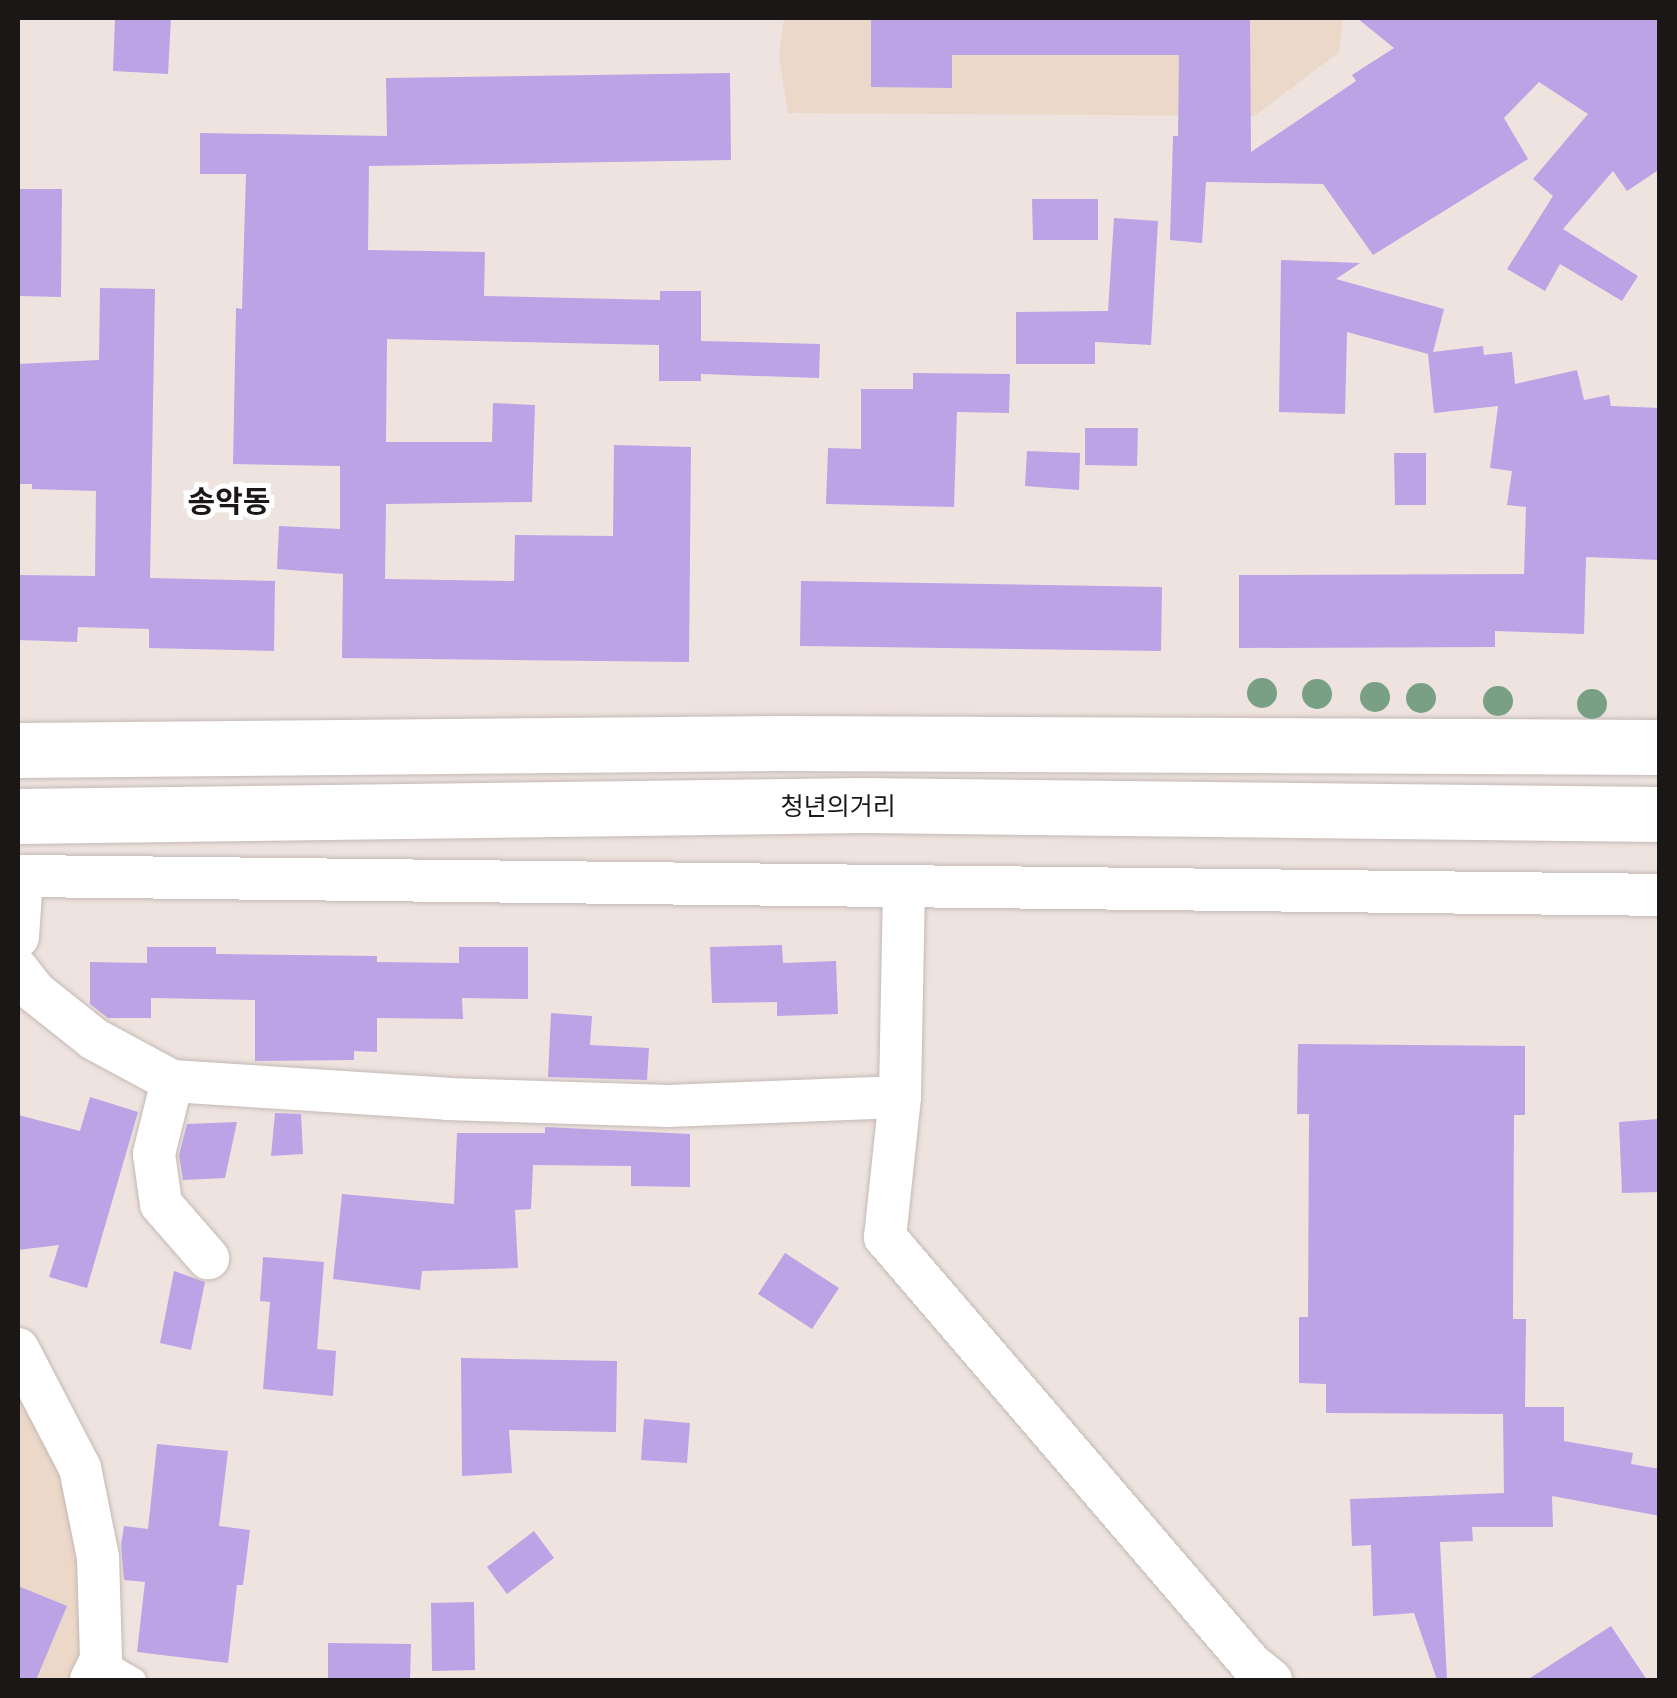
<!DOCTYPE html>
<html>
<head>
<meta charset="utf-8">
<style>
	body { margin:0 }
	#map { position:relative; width:1677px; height:1698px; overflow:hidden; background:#eee3df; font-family:Helvetica,"Noto Sans KR",sans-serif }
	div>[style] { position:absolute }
	.education>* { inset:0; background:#ecd8c9 }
	.building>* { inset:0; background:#bba3e6 }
	.roads { filter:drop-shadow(0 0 2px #c4b9b5) drop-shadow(0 0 2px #c4b9b5) }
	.lane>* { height:22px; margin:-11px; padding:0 11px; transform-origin:11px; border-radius:11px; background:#fff }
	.street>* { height:42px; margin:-21px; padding:0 21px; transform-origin:21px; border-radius:21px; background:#fff }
	.secondary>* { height:55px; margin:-27.5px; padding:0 27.5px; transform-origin:27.5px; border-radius:27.5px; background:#fff }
	.trees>* { width:30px; height:30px; margin:-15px; border-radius:50%; background:#799f85 }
	span { translate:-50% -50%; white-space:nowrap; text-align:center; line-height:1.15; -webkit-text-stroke:10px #fff; paint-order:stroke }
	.street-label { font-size:25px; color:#1b1716 }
	.quarter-label { font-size:30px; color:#1b1716; font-weight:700 }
	.frame { position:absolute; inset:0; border:20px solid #1b1716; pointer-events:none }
</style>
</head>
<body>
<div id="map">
	<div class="education">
		<i style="clip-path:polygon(784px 18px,1343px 18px,1339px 52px,1254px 116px,788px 113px,779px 56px)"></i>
		<i style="clip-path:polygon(18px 1382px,63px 1465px,89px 1638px,71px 1680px,18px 1680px)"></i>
	</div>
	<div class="building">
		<i style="clip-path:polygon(115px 18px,171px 18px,168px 74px,113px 71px)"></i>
		<i style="clip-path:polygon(871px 18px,1250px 18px,1251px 152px,1356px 81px,1352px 75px,1394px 48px,1357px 18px,1660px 18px,1660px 169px,1627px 191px,1613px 171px,1563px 229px,1638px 276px,1622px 301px,1560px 264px,1545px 291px,1507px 269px,1553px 196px,1533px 179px,1588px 114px,1539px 82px,1504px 118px,1528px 159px,1373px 255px,1323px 184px,1206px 182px,1202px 243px,1170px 240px,1173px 136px,1178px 136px,1179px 55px,952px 55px,952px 88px,871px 87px)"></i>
		<i style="clip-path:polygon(730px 73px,731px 160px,369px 166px,368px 250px,485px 252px,484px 296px,660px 300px,660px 291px,701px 291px,701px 341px,820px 344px,819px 378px,701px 374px,701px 381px,659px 381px,659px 345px,387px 339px,386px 442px,492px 442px,493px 403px,535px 405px,532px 502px,386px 504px,385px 579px,514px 581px,515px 535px,613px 536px,614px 445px,691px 447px,689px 662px,342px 658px,343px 574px,277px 569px,279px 526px,340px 529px,340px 466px,233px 464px,236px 308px,242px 309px,246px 174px,200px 174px,200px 133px,387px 136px,386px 78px)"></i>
		<i style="clip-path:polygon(18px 189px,62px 189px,61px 297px,18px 296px)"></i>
		<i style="clip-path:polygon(1032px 199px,1098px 199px,1098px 240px,1033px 240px)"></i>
		<i style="clip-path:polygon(1114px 218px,1158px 221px,1151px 345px,1095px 342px,1095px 364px,1016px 364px,1016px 312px,1108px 311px)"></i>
		<i style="clip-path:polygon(1281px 260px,1360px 263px,1336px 279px,1444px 309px,1433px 352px,1483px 346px,1484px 355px,1512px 352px,1515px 384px,1577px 370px,1584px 400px,1609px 395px,1611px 406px,1660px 408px,1660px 560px,1586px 557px,1584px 634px,1495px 631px,1495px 647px,1239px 648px,1239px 575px,1524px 574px,1526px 507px,1507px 505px,1512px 471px,1490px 468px,1498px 406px,1434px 413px,1428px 354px,1347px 332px,1345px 414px,1279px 412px)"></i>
		<i style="clip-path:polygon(100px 288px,155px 289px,150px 578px,275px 581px,274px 651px,149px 648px,149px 629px,78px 627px,77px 642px,18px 640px,18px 575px,95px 576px,96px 491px,32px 489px,32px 484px,18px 484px,18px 364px,99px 360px)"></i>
		<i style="clip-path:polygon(913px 373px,1010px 374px,1009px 413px,957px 412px,954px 507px,826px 504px,828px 448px,861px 449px,861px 389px,913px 389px)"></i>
		<i style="clip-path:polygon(1085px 428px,1138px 428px,1137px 466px,1085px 465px)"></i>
		<i style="clip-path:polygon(1027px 451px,1080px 453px,1079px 490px,1025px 486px)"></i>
		<i style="clip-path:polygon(1394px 453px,1426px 453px,1426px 505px,1395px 505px)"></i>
		<i style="clip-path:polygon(801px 581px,1162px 587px,1161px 651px,800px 646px)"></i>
		<i style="clip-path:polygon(782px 945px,783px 963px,836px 961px,838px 1014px,777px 1016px,777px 1002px,712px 1003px,710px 947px)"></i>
		<i style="clip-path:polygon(147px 947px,216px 947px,216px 954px,377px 956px,377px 962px,459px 963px,459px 947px,528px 947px,528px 999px,462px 998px,463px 1019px,377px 1018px,377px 1052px,354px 1051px,354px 1060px,255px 1061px,255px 1000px,151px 998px,151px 1018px,108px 1018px,90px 1004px,90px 962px,147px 963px)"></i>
		<i style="clip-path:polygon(551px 1013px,592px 1016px,590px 1045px,649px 1048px,647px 1080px,548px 1077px)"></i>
		<i style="clip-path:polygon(1298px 1044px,1525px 1046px,1525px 1115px,1514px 1115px,1513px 1319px,1526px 1319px,1525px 1407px,1564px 1407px,1564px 1441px,1633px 1453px,1631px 1464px,1660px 1469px,1660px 1516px,1552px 1496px,1553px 1527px,1472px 1527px,1473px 1541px,1440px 1542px,1447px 1680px,1437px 1680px,1414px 1613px,1373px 1616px,1371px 1545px,1352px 1546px,1350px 1499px,1504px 1493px,1503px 1414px,1326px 1413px,1326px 1384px,1299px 1383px,1299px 1317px,1308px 1317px,1309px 1114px,1297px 1114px)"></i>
		<i style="clip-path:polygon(90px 1097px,138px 1112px,87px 1288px,49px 1277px,59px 1245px,18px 1250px,18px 1115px,80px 1131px)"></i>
		<i style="clip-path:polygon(275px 1113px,301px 1114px,303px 1154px,271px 1156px)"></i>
		<i style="clip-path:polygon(1658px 1119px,1660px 1192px,1622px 1193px,1619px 1122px)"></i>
		<i style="clip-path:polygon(237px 1122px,225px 1178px,183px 1180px,179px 1155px,187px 1124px)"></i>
		<i style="clip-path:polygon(545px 1127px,690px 1134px,690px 1187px,631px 1186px,631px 1166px,533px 1165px,531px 1209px,515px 1210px,518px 1268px,422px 1271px,420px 1290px,333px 1279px,342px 1194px,454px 1204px,457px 1133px,545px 1133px)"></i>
		<i style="clip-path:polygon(785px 1253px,839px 1288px,812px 1329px,758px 1294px)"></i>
		<i style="clip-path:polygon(263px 1257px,324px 1262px,317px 1349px,336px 1351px,333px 1396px,263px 1389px,270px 1302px,260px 1301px)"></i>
		<i style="clip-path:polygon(174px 1271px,205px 1282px,191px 1350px,160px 1343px)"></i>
		<i style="clip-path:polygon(461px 1358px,617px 1361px,616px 1432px,509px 1430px,512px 1473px,462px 1476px)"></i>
		<i style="clip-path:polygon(644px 1419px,690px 1423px,687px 1463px,641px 1460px)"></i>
		<i style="clip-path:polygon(157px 1444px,228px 1451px,219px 1526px,250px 1530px,243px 1585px,237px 1585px,228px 1663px,137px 1652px,145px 1582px,124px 1580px,121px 1545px,124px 1526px,148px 1529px)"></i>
		<i style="clip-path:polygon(534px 1531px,554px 1558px,507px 1594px,487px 1567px)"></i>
		<i style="clip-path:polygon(18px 1586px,67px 1606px,36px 1680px,18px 1680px)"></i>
		<i style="clip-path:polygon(474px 1602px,475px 1670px,432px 1671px,431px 1603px)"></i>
		<i style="clip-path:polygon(1611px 1626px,1647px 1680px,1527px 1680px)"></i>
		<i style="clip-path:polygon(328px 1643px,411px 1644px,410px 1680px,328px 1680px)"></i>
	</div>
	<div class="roads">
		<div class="lane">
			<i style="left:101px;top:1660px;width:39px;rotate:30deg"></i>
		</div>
		<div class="street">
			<i style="left:904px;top:886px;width:211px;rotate:91.1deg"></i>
			<i style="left:900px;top:1097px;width:141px;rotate:96.1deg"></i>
			<i style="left:885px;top:1237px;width:562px;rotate:49.4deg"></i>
			<i style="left:1251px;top:1664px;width:26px;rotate:39deg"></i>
			<i style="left:18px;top:937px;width:61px;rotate:-86.2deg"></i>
			<i style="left:22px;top:876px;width:1638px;rotate:0.66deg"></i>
			<i style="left:18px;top:970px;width:28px;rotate:52deg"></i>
			<i style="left:35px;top:992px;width:75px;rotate:38.5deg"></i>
			<i style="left:94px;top:1039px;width:89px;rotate:28.3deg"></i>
			<i style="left:172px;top:1081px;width:276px;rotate:3.7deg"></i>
			<i style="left:447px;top:1099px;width:220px;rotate:1.8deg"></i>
			<i style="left:667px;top:1106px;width:233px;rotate:-2.2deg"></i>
			<i style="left:172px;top:1081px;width:75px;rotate:103.9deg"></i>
			<i style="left:154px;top:1154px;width:50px;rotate:82deg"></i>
			<i style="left:161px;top:1204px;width:72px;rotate:49deg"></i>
			<i style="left:18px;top:1349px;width:134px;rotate:62.5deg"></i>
			<i style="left:80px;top:1468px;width:91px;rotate:78.6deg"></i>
			<i style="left:98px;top:1557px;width:103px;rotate:88.3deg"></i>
			<i style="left:101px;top:1660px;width:22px;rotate:117deg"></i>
		</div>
		<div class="secondary">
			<i style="left:18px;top:750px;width:763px;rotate:-0.53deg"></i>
			<i style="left:781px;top:743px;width:879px;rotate:0.26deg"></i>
			<i style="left:18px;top:816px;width:845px;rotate:-0.75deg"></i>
			<i style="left:863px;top:805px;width:797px;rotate:0.65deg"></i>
		</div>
	</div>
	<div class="trees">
		<i style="left:1262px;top:693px"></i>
		<i style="left:1317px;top:694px"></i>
		<i style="left:1375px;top:697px"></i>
		<i style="left:1421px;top:698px"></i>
		<i style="left:1498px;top:701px"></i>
		<i style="left:1592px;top:704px"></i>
	</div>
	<div class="street-label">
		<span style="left:838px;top:806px">청년의거리</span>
	</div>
	<div class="quarter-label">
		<span style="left:229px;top:502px">송악동</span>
	</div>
	<div class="frame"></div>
</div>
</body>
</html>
